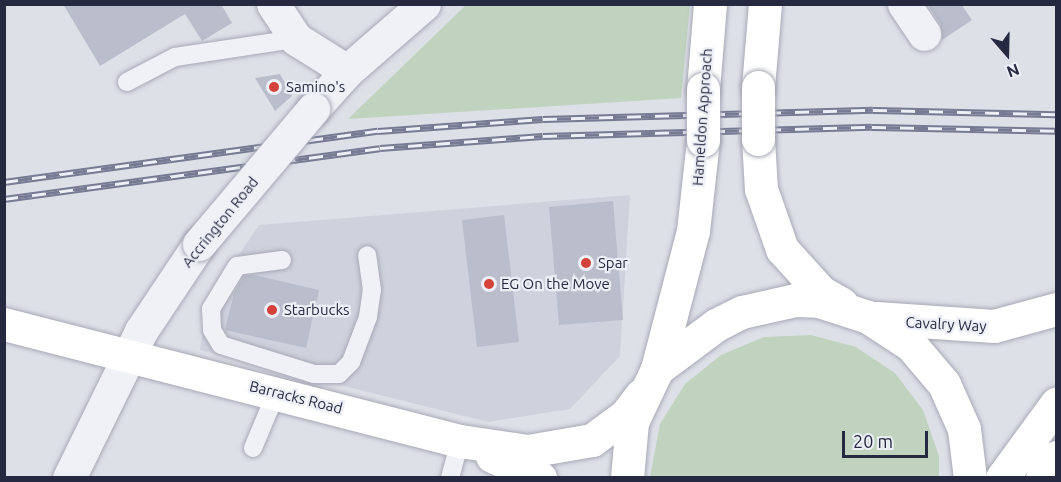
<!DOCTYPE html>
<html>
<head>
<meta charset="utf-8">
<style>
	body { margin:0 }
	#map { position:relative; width:1061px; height:482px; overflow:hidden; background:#dee0e8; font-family:Ubuntu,sans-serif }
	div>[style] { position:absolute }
	.built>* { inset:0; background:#cfd2dd }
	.green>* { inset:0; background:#bfd3be }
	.building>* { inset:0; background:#babdcb }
	.roads { filter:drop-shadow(0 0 2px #a7a9b6) drop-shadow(0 0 2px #a7a9b6) }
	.lane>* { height:18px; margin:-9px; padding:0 9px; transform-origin:9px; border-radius:9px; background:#f0f1f6 }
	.street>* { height:33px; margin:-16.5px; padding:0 16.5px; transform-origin:16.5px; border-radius:16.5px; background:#f0f1f6 }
	.secondary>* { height:33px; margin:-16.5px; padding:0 16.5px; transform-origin:16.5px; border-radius:16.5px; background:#fff }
	.primary>* { height:33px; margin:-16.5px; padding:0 16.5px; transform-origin:16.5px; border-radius:16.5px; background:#fff }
	.rail>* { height:7px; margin-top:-3.5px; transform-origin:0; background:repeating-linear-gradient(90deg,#edeff6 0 14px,#767b93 0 28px); box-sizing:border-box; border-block:2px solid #767b93 }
	.bridges { filter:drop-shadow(0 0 2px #a7a9b6) drop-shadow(0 0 2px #a7a9b6) }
	.street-bridge>* { height:33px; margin:-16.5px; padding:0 16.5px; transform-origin:16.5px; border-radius:16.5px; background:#f0f1f6 }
	.primary-bridge>* { height:33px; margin:-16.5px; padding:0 16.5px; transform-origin:16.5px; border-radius:16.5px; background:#fff }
	.dots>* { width:16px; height:16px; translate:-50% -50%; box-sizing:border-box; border:3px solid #edeff6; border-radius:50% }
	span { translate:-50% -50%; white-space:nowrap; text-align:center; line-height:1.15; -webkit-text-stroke:4.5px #edeff6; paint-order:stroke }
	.poi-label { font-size:15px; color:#262a40 }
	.left { translate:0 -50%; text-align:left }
	.street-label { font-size:15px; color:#262a40 }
	.frame { position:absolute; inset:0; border:6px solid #262a40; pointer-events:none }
	.north { position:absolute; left:977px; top:24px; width:60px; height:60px; -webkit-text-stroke:4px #edeff6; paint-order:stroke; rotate:160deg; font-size:16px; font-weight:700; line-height:24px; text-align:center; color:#262a40 }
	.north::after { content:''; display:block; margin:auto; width:21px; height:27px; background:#262a40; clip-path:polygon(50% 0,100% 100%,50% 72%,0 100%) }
	.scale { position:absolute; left:842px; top:431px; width:86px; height:27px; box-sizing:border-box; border:3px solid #262a40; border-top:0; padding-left:8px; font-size:18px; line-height:21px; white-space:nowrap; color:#262a40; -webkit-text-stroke:4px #edeff6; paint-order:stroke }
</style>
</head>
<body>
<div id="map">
	<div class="built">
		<i style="clip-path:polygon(630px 195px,620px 356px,570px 409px,488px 422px,200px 350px,207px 302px,259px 225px)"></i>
	</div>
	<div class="green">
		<i style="clip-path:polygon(466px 5px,690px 5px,681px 98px,348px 119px)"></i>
		<i style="clip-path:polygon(811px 335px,856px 347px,895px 373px,923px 410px,939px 456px,939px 477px,650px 477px,660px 424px,685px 384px,721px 355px,764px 337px)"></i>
	</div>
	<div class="building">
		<i style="clip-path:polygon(63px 4px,221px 4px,232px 23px,202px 41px,185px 14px,100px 66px)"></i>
		<i style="clip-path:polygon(927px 4px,961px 4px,972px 20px,942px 40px,940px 24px)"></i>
		<i style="clip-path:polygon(280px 74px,292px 96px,275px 111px,255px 78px)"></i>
		<i style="clip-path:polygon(613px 201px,623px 320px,559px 325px,549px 207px)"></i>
		<i style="clip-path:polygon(504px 215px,519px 342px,477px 347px,462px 220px)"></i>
		<i style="clip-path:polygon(254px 275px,319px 290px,306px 348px,225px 330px,234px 293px,244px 276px)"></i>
	</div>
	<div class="roads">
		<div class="lane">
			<i style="left:127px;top:82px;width:54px;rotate:-27.5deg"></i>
			<i style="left:175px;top:57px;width:122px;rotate:-8.5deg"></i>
			<i style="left:282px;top:260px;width:45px;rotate:172.4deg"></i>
			<i style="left:237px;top:266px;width:50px;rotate:121.2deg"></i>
			<i style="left:211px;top:309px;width:21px;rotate:87deg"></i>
			<i style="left:212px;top:330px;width:17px;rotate:59deg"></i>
			<i style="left:221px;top:345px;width:97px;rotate:17.3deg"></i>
			<i style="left:314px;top:374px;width:25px"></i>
			<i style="left:339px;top:374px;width:17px;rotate:-45deg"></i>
			<i style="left:351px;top:362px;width:48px;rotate:-69.3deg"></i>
			<i style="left:368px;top:317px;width:27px;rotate:-82deg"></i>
			<i style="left:372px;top:290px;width:35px;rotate:-98deg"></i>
			<i style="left:253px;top:448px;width:62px;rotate:-67.2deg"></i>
			<i style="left:450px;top:478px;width:38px;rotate:-75deg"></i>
		</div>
		<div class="street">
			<i style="left:273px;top:4px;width:42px;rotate:56.7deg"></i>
			<i style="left:296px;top:39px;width:60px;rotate:32.1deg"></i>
			<i style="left:904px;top:4px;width:36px;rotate:56deg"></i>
			<i style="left:313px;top:109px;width:51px;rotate:-48.2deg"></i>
			<i style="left:347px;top:71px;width:102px;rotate:-41deg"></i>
			<i style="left:69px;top:478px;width:164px;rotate:-63.9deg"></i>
			<i style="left:141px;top:331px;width:105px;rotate:-56.3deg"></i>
		</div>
		<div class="secondary">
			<i style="left:4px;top:324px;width:471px;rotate:14.4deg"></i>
			<i style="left:460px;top:441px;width:69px;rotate:8.4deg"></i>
			<i style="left:528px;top:451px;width:65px;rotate:-9.8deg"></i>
			<i style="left:592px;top:440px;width:42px;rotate:-36.3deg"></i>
			<i style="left:626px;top:415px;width:25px;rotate:-53deg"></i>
			<i style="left:492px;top:456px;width:53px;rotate:24.6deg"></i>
		</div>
		<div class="primary">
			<i style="left:758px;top:87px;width:83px;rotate:-85.2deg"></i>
			<i style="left:703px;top:89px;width:85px;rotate:-85.3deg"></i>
			<i style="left:758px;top:139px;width:50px;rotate:86.6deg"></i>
			<i style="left:761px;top:189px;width:64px;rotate:70.7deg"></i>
			<i style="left:782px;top:249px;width:58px;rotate:47.8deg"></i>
			<i style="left:821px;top:292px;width:24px;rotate:30deg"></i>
			<i style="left:876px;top:318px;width:118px;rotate:3.9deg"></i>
			<i style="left:994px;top:326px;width:64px;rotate:-15.3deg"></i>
			<i style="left:657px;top:369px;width:143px;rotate:-75.4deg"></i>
			<i style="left:693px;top:231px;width:92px;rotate:-83.7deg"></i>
			<i style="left:627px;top:478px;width:56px;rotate:-84.9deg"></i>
			<i style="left:632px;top:422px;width:59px;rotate:-64.7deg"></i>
			<i style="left:657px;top:369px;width:74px;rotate:-36.7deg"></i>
			<i style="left:716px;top:325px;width:29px;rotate:-27deg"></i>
			<i style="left:742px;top:312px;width:54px;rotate:-12.8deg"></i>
			<i style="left:795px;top:300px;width:24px;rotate:2deg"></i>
			<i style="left:819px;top:301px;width:52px;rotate:18.1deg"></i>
			<i style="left:868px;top:317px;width:51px;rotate:33.1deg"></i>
			<i style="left:911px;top:345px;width:51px;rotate:49.8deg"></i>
			<i style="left:944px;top:384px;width:49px;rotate:66deg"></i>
			<i style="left:964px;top:429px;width:49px;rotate:83deg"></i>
			<i style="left:1002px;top:478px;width:92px;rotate:-53.9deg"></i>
			<i style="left:1042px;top:478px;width:25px;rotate:-56deg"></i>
		</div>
	</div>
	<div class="rail">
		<i style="left:4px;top:182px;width:377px;rotate:-7.8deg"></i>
		<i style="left:378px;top:131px;width:165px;rotate:-4.2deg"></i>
		<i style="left:543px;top:119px;width:330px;rotate:-1.6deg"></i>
		<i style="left:873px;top:110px;width:183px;rotate:1.3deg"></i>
		<i style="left:4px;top:199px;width:379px;rotate:-7.7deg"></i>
		<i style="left:380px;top:148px;width:163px;rotate:-4.2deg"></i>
		<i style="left:543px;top:136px;width:329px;rotate:-1.6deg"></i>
		<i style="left:872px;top:127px;width:184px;rotate:1.2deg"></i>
	</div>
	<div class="bridges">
		<div class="street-bridge">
			<i style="left:199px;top:244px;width:177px;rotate:-49.8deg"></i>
		</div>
		<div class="primary-bridge">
			<i style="left:758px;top:87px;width:52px;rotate:90deg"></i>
			<i style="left:703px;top:89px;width:51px;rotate:90deg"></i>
		</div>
	</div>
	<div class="dots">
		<i style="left:274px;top:87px;background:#d5423a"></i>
		<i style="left:586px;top:263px;background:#d5423a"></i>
		<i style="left:489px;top:284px;background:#d5423a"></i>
		<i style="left:272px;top:310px;background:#d5423a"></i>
	</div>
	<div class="poi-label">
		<span class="left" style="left:286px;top:87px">Samino's</span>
		<span class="left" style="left:598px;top:263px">Spar</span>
		<span class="left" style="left:501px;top:284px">EG On the Move</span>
		<span class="left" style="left:284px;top:310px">Starbucks</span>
	</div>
	<div class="street-label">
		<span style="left:702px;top:117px;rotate:-86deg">Hameldon Approach</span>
		<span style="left:220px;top:222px;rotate:-51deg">Accrington Road</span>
		<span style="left:946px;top:324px;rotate:3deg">Cavalry Way</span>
		<span style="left:296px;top:397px;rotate:14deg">Barracks Road</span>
	</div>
	<div class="frame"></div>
	<div class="north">N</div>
	<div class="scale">20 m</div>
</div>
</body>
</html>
